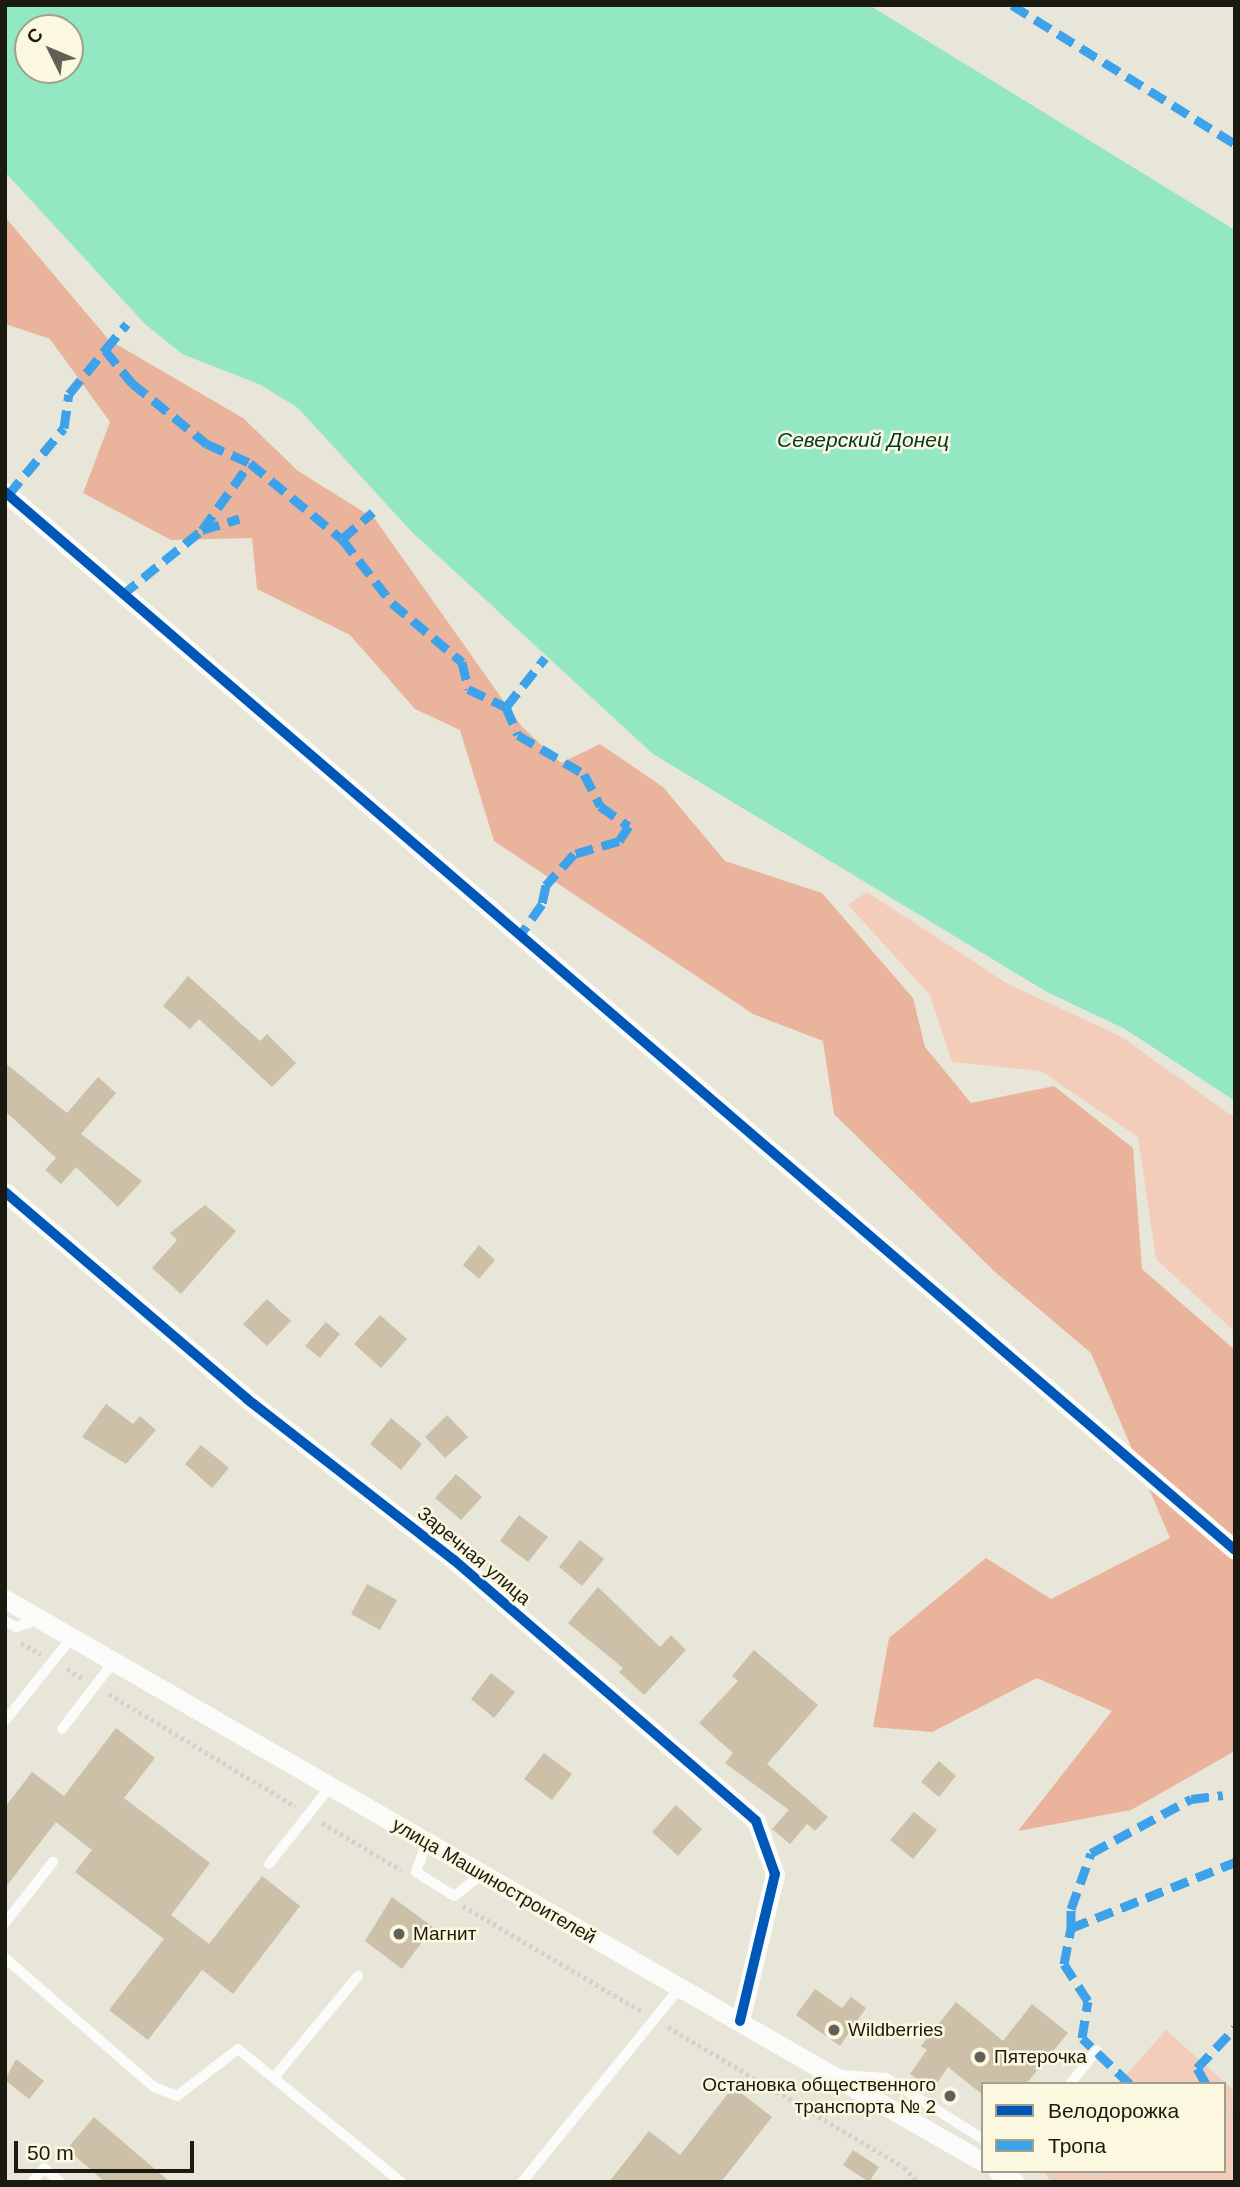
<!DOCTYPE html>
<html>
<head>
<meta charset="utf-8">
<style>
	body { margin:0 }
	#map { position:relative; width:1240px; height:2187px; overflow:hidden; background:#e7e6d8; font-family:Arial,sans-serif }
	div>[style] { position:absolute }
	.green>* { inset:0; background:#f4cdba }
	.forest>* { inset:0; background:#eab49c }
	.water>* { inset:0; background:#94e7c3 }
	.building>* { inset:0; background:#cdc0a9 }
	.path>* { height:4.5px; margin-top:-2.25px; transform-origin:0; background:repeating-linear-gradient(90deg,#d2d2ce 0 3.5px,transparent 0 7px) }
	.service>* { height:10px; margin:-5px; padding:0 5px; transform-origin:5px; border-radius:5px; background:#fbfbf9 }
	.minor>* { height:19px; margin:-9.5px; padding:0 9.5px; transform-origin:9.5px; border-radius:9.5px; background:#fbfbf9 }
	.quiet>* { height:9px; margin-top:-4.5px; transform-origin:0; background:repeating-linear-gradient(90deg,#3da2ea 0 18px,transparent 0 27px) }
	.cycleway>* { height:10px; margin:-5px; padding:0 5px; transform-origin:5px; border-radius:5px; background:#0057b8 }
	.dots>* { width:19px; height:19px; translate:-50% -50%; box-sizing:border-box; border:4px solid #fbf8df; border-radius:50% }
	span { translate:-50% -50%; white-space:nowrap; text-align:center; line-height:1.15; -webkit-text-stroke:5px #fbf8df; paint-order:stroke }
	.street-label { font-size:19px; color:#1b1a11 }
	.poi-label { font-size:19px; color:#1b1a11 }
	.left { translate:0 -50%; text-align:left }
	.right { translate:-100% -50%; text-align:right }
	.water-label { font-size:21px; color:#003726; font-style:italic }
	.frame { position:absolute; inset:0; border:7px solid #1b1a11; pointer-events:none }
	.legend { position:absolute; left:981px; top:2082px; width:245px; height:91px; box-sizing:border-box; background:#fbf8df; border:2px solid #a19f8d; margin:0; padding:9px 12px; list-style:none; font-size:21px; color:#1b1a11 }
	.legend li { display:flex; align-items:center; gap:14px; height:35px }
	.legend b { width:35px; border:2px solid #a19f8d }
	.north { position:absolute; left:14px; top:14px; width:70px; height:70px; box-sizing:border-box; background:#fbf8df; border:2px solid #a19f8d; border-radius:50%; rotate:313deg; font-size:19px; font-weight:700; line-height:28px; text-align:center; color:#1b1a11 }
	.north::after { content:''; display:block; margin:auto; width:24px; height:32px; background:#626157; clip-path:polygon(50% 0,100% 100%,50% 72%,0 100%) }
	.scale { position:absolute; left:14px; top:2141px; width:180px; height:32px; box-sizing:border-box; border:4px solid #1b1a11; border-top:0; padding-left:9px; font-size:21px; line-height:24px; white-space:nowrap; color:#1b1a11; -webkit-text-stroke:5px #fbf8df; paint-order:stroke }
</style>
</head>
<body>
<div id="map">
	<div class="green">
		<i style="clip-path:polygon(867px 892px,1008px 984px,1120px 1036px,1235px 1118px,1235px 1332px,1156px 1259px,1138px 1137px,1041px 1071px,952px 1062px,930px 995px,848px 905px)"></i>
		<i style="clip-path:polygon(1166px 2030px,1235px 2092px,1235px 2182px,1051px 2182px,1044px 2171px,1224px 2171px,1224px 2084px,1118px 2084px)"></i>
	</div>
	<div class="forest">
		<i style="clip-path:polygon(5px 217px,109px 340px,243px 418px,298px 471px,375px 519px,522px 727px,561px 763px,600px 744px,663px 787px,725px 861px,822px 893px,913px 998px,925px 1047px,971px 1103px,1054px 1086px,1133px 1148px,1142px 1269px,1235px 1350px,1235px 1751px,1131px 1810px,1018px 1831px,1112px 1711px,1037px 1678px,932px 1732px,873px 1727px,889px 1638px,986px 1558px,1051px 1599px,1170px 1538px,1091px 1353px,994px 1271px,834px 1114px,823px 1041px,753px 1014px,494px 841px,460px 730px,415px 709px,350px 635px,257px 589px,252px 538px,171px 540px,83px 493px,110px 422px,50px 339px,5px 324px)"></i>
	</div>
	<div class="water">
		<i style="clip-path:polygon(evenodd,5px 5px,869px 5px,1235px 230px,1235px 1101px,1125px 1029px,1047px 992px,653px 754px,412px 532px,298px 408px,261px 385px,182px 354px,145px 324px,5px 172px,5px 5px,28px 28px,70px 28px,70px 70px,28px 70px,28px 28px)"></i>
	</div>
	<div class="building">
		<i style="clip-path:polygon(188px 976px,260px 1041px,267px 1034px,296px 1063px,272px 1087px,199px 1019px,190px 1029px,163px 1006px)"></i>
		<i style="clip-path:polygon(5px 1063px,67px 1113px,98px 1077px,116px 1093px,81px 1134px,142px 1181px,118px 1207px,76px 1167px,61px 1184px,45px 1170px,56px 1158px,5px 1111px)"></i>
		<i style="clip-path:polygon(205px 1205px,236px 1231px,181px 1294px,152px 1268px,177px 1240px,170px 1233px)"></i>
		<i style="clip-path:polygon(479px 1245px,495px 1260px,479px 1279px,463px 1265px)"></i>
		<i style="clip-path:polygon(267px 1299px,291px 1321px,267px 1346px,243px 1324px)"></i>
		<i style="clip-path:polygon(380px 1315px,407px 1339px,381px 1368px,354px 1344px)"></i>
		<i style="clip-path:polygon(326px 1322px,340px 1334px,320px 1358px,305px 1346px)"></i>
		<i style="clip-path:polygon(106px 1404px,133px 1424px,140px 1416px,156px 1430px,126px 1464px,82px 1437px)"></i>
		<i style="clip-path:polygon(447px 1415px,468px 1437px,445px 1458px,425px 1437px)"></i>
		<i style="clip-path:polygon(391px 1418px,422px 1444px,401px 1470px,370px 1444px)"></i>
		<i style="clip-path:polygon(201px 1445px,229px 1468px,212px 1488px,185px 1464px)"></i>
		<i style="clip-path:polygon(456px 1474px,482px 1497px,461px 1520px,435px 1498px)"></i>
		<i style="clip-path:polygon(519px 1515px,548px 1537px,528px 1562px,500px 1541px)"></i>
		<i style="clip-path:polygon(580px 1540px,604px 1559px,582px 1586px,559px 1567px)"></i>
		<i style="clip-path:polygon(367px 1584px,397px 1600px,380px 1630px,351px 1614px)"></i>
		<i style="clip-path:polygon(598px 1587px,660px 1647px,671px 1635px,686px 1650px,644px 1695px,619px 1672px,623px 1668px,568px 1623px)"></i>
		<i style="clip-path:polygon(754px 1650px,818px 1705px,767px 1764px,828px 1817px,815px 1831px,807px 1824px,790px 1844px,772px 1829px,789px 1810px,725px 1763px,733px 1753px,699px 1723px,738px 1681px,732px 1676px)"></i>
		<i style="clip-path:polygon(491px 1673px,515px 1692px,494px 1718px,471px 1699px)"></i>
		<i style="clip-path:polygon(116px 1728px,155px 1758px,124px 1798px,210px 1863px,171px 1915px,209px 1944px,262px 1876px,300px 1906px,233px 1994px,202px 1970px,148px 2040px,109px 2010px,164px 1939px,75px 1872px,92px 1850px,56px 1822px,5px 1888px,5px 1807px,32px 1772px,64px 1796px)"></i>
		<i style="clip-path:polygon(544px 1753px,572px 1774px,552px 1800px,524px 1779px)"></i>
		<i style="clip-path:polygon(939px 1761px,956px 1776px,939px 1797px,921px 1782px)"></i>
		<i style="clip-path:polygon(676px 1805px,702px 1829px,678px 1856px,652px 1832px)"></i>
		<i style="clip-path:polygon(914px 1812px,937px 1830px,913px 1859px,890px 1840px)"></i>
		<i style="clip-path:polygon(392px 1897px,433px 1927px,402px 1969px,365px 1941px)"></i>
		<i style="clip-path:polygon(815px 1989px,842px 2008px,851px 1997px,866px 2008px,840px 2046px,796px 2015px)"></i>
		<i style="clip-path:polygon(956px 2002px,1003px 2041px,1032px 2004px,1068px 2033px,1026px 2084px,983px 2084px,983px 2095px,948px 2067px,933px 2089px,910px 2074px,927px 2050px,921px 2046px)"></i>
		<i style="clip-path:polygon(16px 2059px,44px 2081px,29px 2099px,5px 2080px)"></i>
		<i style="clip-path:polygon(733px 2087px,772px 2117px,721px 2182px,609px 2182px,649px 2131px,680px 2155px)"></i>
		<i style="clip-path:polygon(94px 2117px,170px 2182px,105px 2182px,67px 2149px)"></i>
		<i style="clip-path:polygon(853px 2150px,879px 2167px,869px 2182px,843px 2165px)"></i>
	</div>
	<div class="path">
		<i style="left:21px;top:1643px;width:23px;rotate:29deg"></i>
		<i style="left:67px;top:1669px;width:19px;rotate:32deg"></i>
		<i style="left:109px;top:1694px;width:218px;rotate:31.1deg"></i>
		<i style="left:322px;top:1823px;width:92px;rotate:30.7deg"></i>
		<i style="left:463px;top:1906px;width:209px;rotate:30.5deg"></i>
		<i style="left:668px;top:2027px;width:274px;rotate:30.7deg"></i>
		<i style="left:904px;top:2167px;width:21px;rotate:47deg"></i>
		<i style="left:1224px;top:2108px;width:14px;rotate:36deg"></i>
		<i style="left:1051px;top:2171px;width:13px;rotate:61deg"></i>
		<i style="left:1084px;top:2171px;width:15px;rotate:11deg"></i>
		<i style="left:1103px;top:2171px;width:5px;rotate:143deg"></i>
		<i style="left:1099px;top:2174px;width:12px;rotate:42deg"></i>
	</div>
	<div class="service">
		<i style="left:5px;top:1621px;width:13px;rotate:29deg"></i>
		<i style="left:16px;top:1627px;width:22px;rotate:-18deg"></i>
		<i style="left:5px;top:1721px;width:107px;rotate:-51.4deg"></i>
		<i style="left:62px;top:1729px;width:86px;rotate:-52.6deg"></i>
		<i style="left:427px;top:1842px;width:32px;rotate:110deg"></i>
		<i style="left:416px;top:1872px;width:45px;rotate:32.3deg"></i>
		<i style="left:454px;top:1896px;width:37px;rotate:-38deg"></i>
		<i style="left:269px;top:1864px;width:98px;rotate:-51.6deg"></i>
		<i style="left:5px;top:1923px;width:78px;rotate:-51.8deg"></i>
		<i style="left:5px;top:1958px;width:197px;rotate:40.9deg"></i>
		<i style="left:154px;top:2087px;width:25px;rotate:21deg"></i>
		<i style="left:177px;top:2096px;width:77px;rotate:-37.6deg"></i>
		<i style="left:238px;top:2049px;width:210px;rotate:39.2deg"></i>
		<i style="left:276px;top:2075px;width:129px;rotate:-50.4deg"></i>
		<i style="left:840px;top:2075px;width:46px;rotate:3.7deg"></i>
		<i style="left:886px;top:2078px;width:115px;rotate:32.2deg"></i>
		<i style="left:1070px;top:2084px;width:43px;rotate:-51.5deg"></i>
		<i style="left:32px;top:2182px;width:18px;rotate:-49deg"></i>
		<i style="left:44px;top:2168px;width:21px;rotate:41deg"></i>
		<i style="left:522px;top:2182px;width:249px;rotate:-50.9deg"></i>
	</div>
	<div class="minor">
		<i style="left:5px;top:492px;width:1622px;rotate:40.7deg"></i>
		<i style="left:5px;top:1192px;width:318px;rotate:40.5deg"></i>
		<i style="left:247px;top:1399px;width:262px;rotate:37.9deg"></i>
		<i style="left:454px;top:1560px;width:399px;rotate:40.8deg"></i>
		<i style="left:756px;top:1821px;width:56px;rotate:70.3deg"></i>
		<i style="left:775px;top:1874px;width:151px;rotate:103.4deg"></i>
		<i style="left:5px;top:1599px;width:1128px;rotate:29.93deg"></i>
		<i style="left:998px;top:2171px;width:20px;rotate:33deg"></i>
	</div>
	<div class="quiet">
		<i style="left:1012px;top:5px;width:263px;rotate:31.9deg"></i>
		<i style="left:105px;top:350px;width:34px;rotate:-50deg"></i>
		<i style="left:8px;top:495px;width:87px;rotate:-50.1deg"></i>
		<i style="left:64px;top:428px;width:34px;rotate:-82deg"></i>
		<i style="left:69px;top:394px;width:57px;rotate:-50.7deg"></i>
		<i style="left:105px;top:350px;width:43px;rotate:50.7deg"></i>
		<i style="left:132px;top:383px;width:97px;rotate:39.1deg"></i>
		<i style="left:207px;top:444px;width:47px;rotate:23.8deg"></i>
		<i style="left:250px;top:463px;width:119px;rotate:39.6deg"></i>
		<i style="left:342px;top:539px;width:81px;rotate:52deg"></i>
		<i style="left:392px;top:603px;width:92px;rotate:40.1deg"></i>
		<i style="left:462px;top:662px;width:28px;rotate:77deg"></i>
		<i style="left:468px;top:689px;width:42px;rotate:25.3deg"></i>
		<i style="left:506px;top:707px;width:30px;rotate:67deg"></i>
		<i style="left:518px;top:735px;width:77px;rotate:30.6deg"></i>
		<i style="left:584px;top:774px;width:36px;rotate:63deg"></i>
		<i style="left:600px;top:806px;width:35px;rotate:35deg"></i>
		<i style="left:629px;top:826px;width:18px;rotate:124deg"></i>
		<i style="left:619px;top:841px;width:47px;rotate:163.9deg"></i>
		<i style="left:574px;top:854px;width:42px;rotate:132.1deg"></i>
		<i style="left:546px;top:885px;width:19px;rotate:102deg"></i>
		<i style="left:542px;top:904px;width:37px;rotate:125deg"></i>
		<i style="left:202px;top:530px;width:82px;rotate:-54.4deg"></i>
		<i style="left:342px;top:539px;width:41px;rotate:-41.1deg"></i>
		<i style="left:122px;top:595px;width:103px;rotate:-39.1deg"></i>
		<i style="left:202px;top:530px;width:39px;rotate:-17deg"></i>
		<i style="left:506px;top:707px;width:63px;rotate:-51.5deg"></i>
		<i style="left:1071px;top:1928px;width:19px;rotate:-90deg"></i>
		<i style="left:1071px;top:1909px;width:59px;rotate:-70.3deg"></i>
		<i style="left:1091px;top:1853px;width:114px;rotate:-28.4deg"></i>
		<i style="left:1191px;top:1799px;width:32px;rotate:-7deg"></i>
		<i style="left:1130px;top:2084px;width:66px;rotate:-136.2deg"></i>
		<i style="left:1082px;top:2038px;width:37px;rotate:-81deg"></i>
		<i style="left:1088px;top:2001px;width:44px;rotate:-123deg"></i>
		<i style="left:1064px;top:1964px;width:37px;rotate:-79deg"></i>
		<i style="left:1071px;top:1928px;width:177px;rotate:-21.9deg"></i>
		<i style="left:1206px;top:2084px;width:18px;rotate:-119deg"></i>
		<i style="left:1197px;top:2068px;width:55px;rotate:-46.5deg"></i>
	</div>
	<div class="cycleway">
		<i style="left:5px;top:492px;width:1622px;rotate:40.7deg"></i>
		<i style="left:5px;top:1192px;width:318px;rotate:40.5deg"></i>
		<i style="left:247px;top:1399px;width:262px;rotate:37.9deg"></i>
		<i style="left:454px;top:1560px;width:399px;rotate:40.8deg"></i>
		<i style="left:756px;top:1821px;width:56px;rotate:70.3deg"></i>
		<i style="left:775px;top:1874px;width:151px;rotate:103.4deg"></i>
	</div>
	<div class="dots">
		<i style="left:399px;top:1934px;background:#626157"></i>
		<i style="left:834px;top:2030px;background:#626157"></i>
		<i style="left:980px;top:2057px;background:#626157"></i>
		<i style="left:950px;top:2096px;background:#626157"></i>
	</div>
	<div class="street-label">
		<span style="left:474px;top:1556px;rotate:40deg">Заречная улица</span>
		<span style="left:494px;top:1881px;rotate:30deg">улица Машиностроителей</span>
	</div>
	<div class="poi-label">
		<span class="left" style="left:413px;top:1934px">Магнит</span>
		<span class="left" style="left:848px;top:2030px">Wildberries</span>
		<span class="left" style="left:994px;top:2057px">Пятерочка</span>
		<span class="right" style="left:936px;top:2096px">Остановка общественного<br>транспорта № 2</span>
	</div>
	<div class="water-label">
		<span style="left:863px;top:440px">Северский Донец</span>
	</div>
	<div class="frame"></div>
	<ul class="legend">
	<li><b style="height:9px;background:#0057b8"></b>Велодорожка</li>
	<li><b style="height:9px;background:#3da2ea"></b>Тропа</li>
	</ul>
	<div class="north">С</div>
	<div class="scale">50 m</div>
</div>
</body>
</html>
